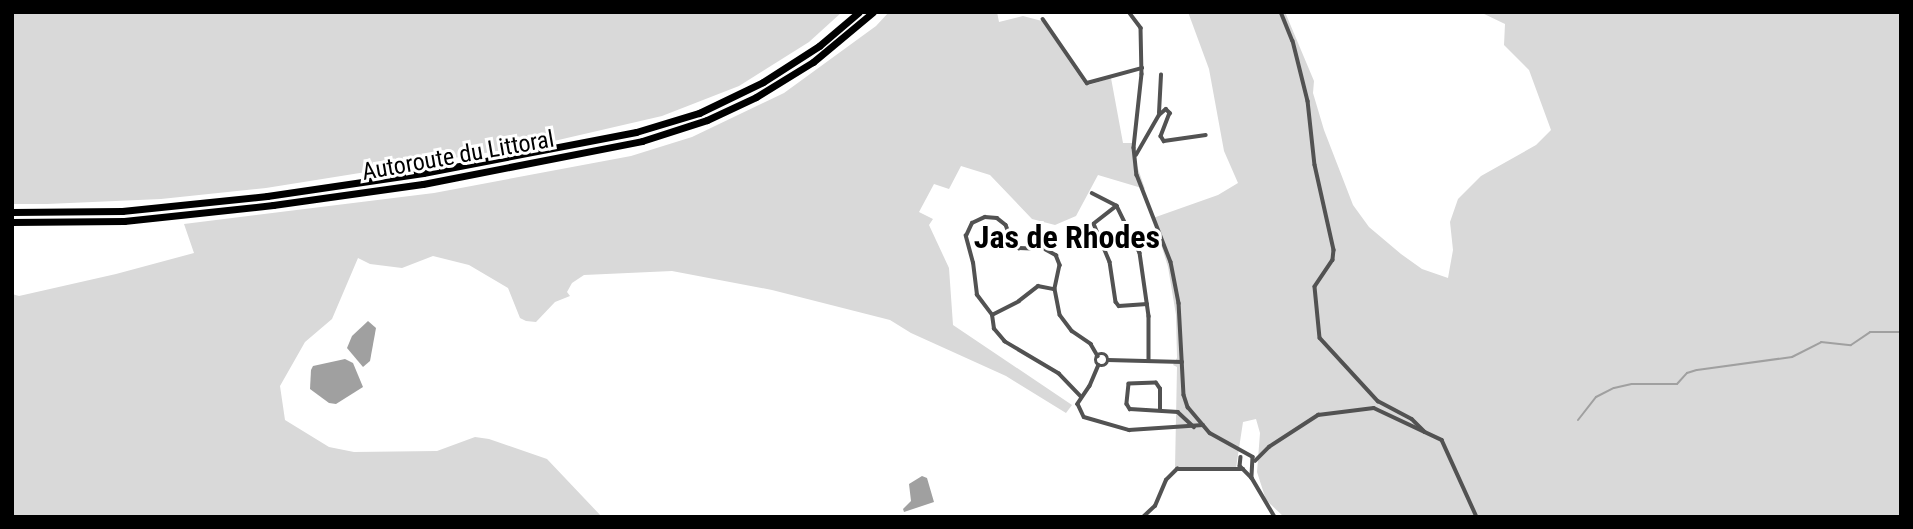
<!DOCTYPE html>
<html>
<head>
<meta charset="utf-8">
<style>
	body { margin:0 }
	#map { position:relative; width:1913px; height:529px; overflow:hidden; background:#fff; font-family:"Roboto Condensed",sans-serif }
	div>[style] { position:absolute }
	.green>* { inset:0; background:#d9d9d9 }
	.water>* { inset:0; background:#a0a0a0 }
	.stream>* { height:2px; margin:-1px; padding:0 1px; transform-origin:1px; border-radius:1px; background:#a0a0a0 }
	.minor>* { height:3.5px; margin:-1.75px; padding:0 1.75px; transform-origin:1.75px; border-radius:1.75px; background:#525252 }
	.minor>.ring { margin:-1.75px; padding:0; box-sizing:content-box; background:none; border:3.5px solid #525252; border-radius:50% }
	.motorway>* { height:7px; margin:-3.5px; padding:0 3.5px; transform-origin:3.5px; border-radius:3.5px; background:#000 }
	span { translate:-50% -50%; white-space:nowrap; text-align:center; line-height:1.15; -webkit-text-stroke:6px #fff; paint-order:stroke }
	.street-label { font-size:24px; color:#000 }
	.district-label { font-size:32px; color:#000; font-weight:700 }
	.frame { position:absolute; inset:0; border:14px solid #000; pointer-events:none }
</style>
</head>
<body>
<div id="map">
	<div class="green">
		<i style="clip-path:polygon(12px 12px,842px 12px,809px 42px,739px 86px,662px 116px,541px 144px,266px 188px,161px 199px,47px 204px,12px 204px)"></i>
		<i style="clip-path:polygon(889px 12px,997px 12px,999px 22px,1023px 16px,1042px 21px,1086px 86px,1111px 78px,1123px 143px,1136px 143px,1135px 160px,1145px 189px,1098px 175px,1076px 216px,1055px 225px,1032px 219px,990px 175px,961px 166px,949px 189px,934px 184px,919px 212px,933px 219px,929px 225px,949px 268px,953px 325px,1072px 405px,1066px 413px,1006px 376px,911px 333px,890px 320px,772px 290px,672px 271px,584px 275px,572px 283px,567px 292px,570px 296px,555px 302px,536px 322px,526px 321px,520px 318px,508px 288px,469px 265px,433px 256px,402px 268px,370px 264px,358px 258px,332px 319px,305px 342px,280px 386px,285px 420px,329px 447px,354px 452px,437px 451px,475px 437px,489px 439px,547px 459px,602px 517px,12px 517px,12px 294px,19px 296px,116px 274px,194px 253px,184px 224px,434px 193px,631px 156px,692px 137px,784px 93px,876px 26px)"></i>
		<i style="clip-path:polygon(1188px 12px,1285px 12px,1314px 81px,1313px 93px,1324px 130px,1353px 205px,1369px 227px,1401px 254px,1422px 269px,1448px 278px,1453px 250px,1450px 222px,1458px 199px,1481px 176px,1536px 145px,1551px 130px,1529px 70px,1504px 45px,1505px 24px,1480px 12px,1901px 12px,1901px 517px,1284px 517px,1266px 500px,1257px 472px,1260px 433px,1256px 419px,1243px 422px,1236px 468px,1175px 468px,1177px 367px,1173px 365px,1177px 358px,1176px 315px,1168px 267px,1153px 218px,1218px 195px,1238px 183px,1224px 151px,1209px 69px)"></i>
	</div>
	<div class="water">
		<i style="clip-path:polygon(368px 321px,376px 328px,370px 361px,363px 367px,347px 348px,352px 336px)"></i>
		<i style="clip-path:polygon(345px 359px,353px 363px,363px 387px,336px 404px,329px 403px,310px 389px,311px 370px,313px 366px)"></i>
		<i style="clip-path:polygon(922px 476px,927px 478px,934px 502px,904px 512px,903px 509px,911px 501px,909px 484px)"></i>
	</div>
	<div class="stream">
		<i style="left:1578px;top:420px;width:29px;rotate:-52deg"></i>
		<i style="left:1596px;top:397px;width:20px;rotate:-27deg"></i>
		<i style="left:1614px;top:388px;width:18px;rotate:-13deg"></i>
		<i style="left:1632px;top:384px;width:45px"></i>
		<i style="left:1677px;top:384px;width:15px;rotate:-48deg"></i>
		<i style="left:1687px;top:373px;width:10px;rotate:-17deg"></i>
		<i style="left:1697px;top:370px;width:96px;rotate:-7.8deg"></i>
		<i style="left:1792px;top:357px;width:33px;rotate:-27deg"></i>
		<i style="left:1821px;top:342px;width:30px;rotate:6deg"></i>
		<i style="left:1851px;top:345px;width:23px;rotate:-34deg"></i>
		<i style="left:1870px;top:332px;width:31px"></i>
	</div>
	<div class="minor">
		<i style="left:1129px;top:12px;width:20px;rotate:53deg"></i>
		<i style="left:1141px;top:28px;width:46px;rotate:88.8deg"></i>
		<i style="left:1142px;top:74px;width:74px;rotate:96.2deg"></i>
		<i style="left:1134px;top:148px;width:27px;rotate:84deg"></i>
		<i style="left:1137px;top:175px;width:93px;rotate:68.7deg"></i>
		<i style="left:1171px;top:262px;width:42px;rotate:79deg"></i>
		<i style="left:1179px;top:303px;width:92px;rotate:86.9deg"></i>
		<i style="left:1184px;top:395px;width:13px;rotate:72deg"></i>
		<i style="left:1188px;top:407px;width:34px;rotate:50deg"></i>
		<i style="left:1210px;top:433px;width:49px;rotate:29.2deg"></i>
		<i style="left:1253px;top:457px;width:21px;rotate:93deg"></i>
		<i style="left:1281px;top:12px;width:31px;rotate:68deg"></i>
		<i style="left:1293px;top:41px;width:62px;rotate:76deg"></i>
		<i style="left:1308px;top:101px;width:64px;rotate:83.8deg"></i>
		<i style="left:1315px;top:165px;width:87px;rotate:77.4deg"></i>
		<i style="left:1334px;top:250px;width:10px;rotate:96deg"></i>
		<i style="left:1333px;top:260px;width:32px;rotate:124deg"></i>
		<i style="left:1315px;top:287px;width:51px;rotate:84.4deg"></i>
		<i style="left:1320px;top:338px;width:86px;rotate:47.4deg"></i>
		<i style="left:1378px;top:401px;width:38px;rotate:28deg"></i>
		<i style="left:1412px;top:419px;width:18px;rotate:45deg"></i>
		<i style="left:1043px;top:19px;width:78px;rotate:55.5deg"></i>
		<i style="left:1087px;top:83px;width:57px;rotate:-15.3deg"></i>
		<i style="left:1159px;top:113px;width:38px;rotate:-87deg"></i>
		<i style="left:1136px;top:155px;width:46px;rotate:-60.1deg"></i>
		<i style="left:1159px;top:115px;width:9px;rotate:-41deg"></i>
		<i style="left:1166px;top:109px;width:6px;rotate:45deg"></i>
		<i style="left:1170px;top:113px;width:25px;rotate:111deg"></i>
		<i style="left:1161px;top:136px;width:6px;rotate:59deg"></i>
		<i style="left:1164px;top:141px;width:42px;rotate:-8.1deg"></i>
		<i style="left:1092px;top:193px;width:28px;rotate:27deg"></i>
		<i style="left:1117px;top:206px;width:52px;rotate:63.9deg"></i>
		<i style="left:1140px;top:253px;width:64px;rotate:81.9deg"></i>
		<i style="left:1149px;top:316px;width:45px;rotate:90deg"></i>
		<i style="left:1117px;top:206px;width:29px;rotate:142deg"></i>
		<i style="left:1094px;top:224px;width:41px;rotate:67.2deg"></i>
		<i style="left:1110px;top:262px;width:40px;rotate:81.5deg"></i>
		<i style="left:1116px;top:302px;width:5px;rotate:53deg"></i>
		<i style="left:1119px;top:306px;width:28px;rotate:-4deg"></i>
		<i style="left:992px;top:315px;width:30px;rotate:-27deg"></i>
		<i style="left:1019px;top:301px;width:24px;rotate:-38deg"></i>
		<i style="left:1038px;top:286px;width:16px;rotate:11deg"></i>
		<i class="ring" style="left:1096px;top:354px;width:8.5px;height:8.5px"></i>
		<i style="left:1108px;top:360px;width:74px;rotate:1.5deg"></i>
		<i style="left:1099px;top:365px;width:23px;rotate:113deg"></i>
		<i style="left:1090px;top:386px;width:22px;rotate:124deg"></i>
		<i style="left:1078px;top:404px;width:14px;rotate:65deg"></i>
		<i style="left:1084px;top:417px;width:47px;rotate:16.1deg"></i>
		<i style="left:1129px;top:430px;width:74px;rotate:-3.9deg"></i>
		<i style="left:1081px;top:397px;width:32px;rotate:-134deg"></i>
		<i style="left:1059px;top:374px;width:63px;rotate:-149.3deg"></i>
		<i style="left:1005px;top:342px;width:17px;rotate:-130deg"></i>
		<i style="left:994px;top:329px;width:14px;rotate:-98deg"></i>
		<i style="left:992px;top:315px;width:25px;rotate:-127deg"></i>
		<i style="left:977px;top:295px;width:32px;rotate:-97deg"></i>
		<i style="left:973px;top:263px;width:28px;rotate:-105deg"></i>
		<i style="left:966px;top:236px;width:14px;rotate:-65deg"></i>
		<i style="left:972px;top:223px;width:14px;rotate:-25deg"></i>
		<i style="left:985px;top:217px;width:12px;rotate:5deg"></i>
		<i style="left:997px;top:218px;width:11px;rotate:38deg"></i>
		<i style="left:1006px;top:225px;width:19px;rotate:69deg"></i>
		<i style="left:1013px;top:243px;width:8px;rotate:40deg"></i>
		<i style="left:1019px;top:248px;width:26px;rotate:2deg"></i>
		<i style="left:1045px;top:249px;width:13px;rotate:29deg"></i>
		<i style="left:1056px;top:255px;width:11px;rotate:68deg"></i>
		<i style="left:1060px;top:265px;width:25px;rotate:102deg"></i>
		<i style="left:1055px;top:289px;width:26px;rotate:79deg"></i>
		<i style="left:1060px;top:315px;width:20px;rotate:53deg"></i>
		<i style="left:1072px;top:331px;width:23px;rotate:34deg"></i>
		<i style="left:1091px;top:344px;width:14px;rotate:60deg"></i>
		<i style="left:1160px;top:410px;width:21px;rotate:-90deg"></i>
		<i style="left:1160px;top:389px;width:7px;rotate:-124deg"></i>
		<i style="left:1156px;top:383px;width:27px;rotate:178deg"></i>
		<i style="left:1129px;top:384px;width:20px;rotate:96deg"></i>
		<i style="left:1127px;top:404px;width:6px;rotate:59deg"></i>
		<i style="left:1130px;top:409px;width:48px;rotate:3.6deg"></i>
		<i style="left:1178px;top:412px;width:22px;rotate:43deg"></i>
		<i style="left:1241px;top:457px;width:9px;rotate:96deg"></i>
		<i style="left:1240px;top:466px;width:17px;rotate:45deg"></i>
		<i style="left:1252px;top:478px;width:45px;rotate:59.5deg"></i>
		<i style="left:1255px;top:461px;width:20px;rotate:-45deg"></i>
		<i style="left:1269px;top:447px;width:59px;rotate:-33.1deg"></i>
		<i style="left:1318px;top:415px;width:56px;rotate:-7.1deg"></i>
		<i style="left:1374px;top:408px;width:75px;rotate:25.2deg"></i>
		<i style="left:1442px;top:440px;width:85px;rotate:65.6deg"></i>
		<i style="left:1143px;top:517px;width:16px;rotate:-43deg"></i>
		<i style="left:1155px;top:506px;width:28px;rotate:-67deg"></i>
		<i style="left:1166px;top:480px;width:16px;rotate:-45deg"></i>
		<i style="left:1177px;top:469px;width:66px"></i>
	</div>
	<div class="motorway">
		<i style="left:12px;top:212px;width:110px;rotate:-0.5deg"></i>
		<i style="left:122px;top:211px;width:146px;rotate:-5.9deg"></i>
		<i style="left:267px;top:196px;width:158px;rotate:-8.4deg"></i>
		<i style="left:423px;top:173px;width:217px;rotate:-10.9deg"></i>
		<i style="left:636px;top:132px;width:66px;rotate:-16.8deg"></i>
		<i style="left:699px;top:113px;width:71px;rotate:-25.8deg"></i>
		<i style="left:763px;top:82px;width:67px;rotate:-32.7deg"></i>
		<i style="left:819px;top:46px;width:52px;rotate:-40.4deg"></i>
		<i style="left:12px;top:222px;width:112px;rotate:-0.5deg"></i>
		<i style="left:124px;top:221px;width:150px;rotate:-6.1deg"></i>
		<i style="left:273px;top:205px;width:151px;rotate:-8deg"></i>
		<i style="left:423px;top:184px;width:223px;rotate:-11.1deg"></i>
		<i style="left:642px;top:141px;width:68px;rotate:-17.9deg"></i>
		<i style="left:707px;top:120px;width:54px;rotate:-25.1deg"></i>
		<i style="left:756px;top:97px;width:67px;rotate:-31.6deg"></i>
		<i style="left:813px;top:62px;width:78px;rotate:-39.8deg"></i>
	</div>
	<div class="street-label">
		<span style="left:458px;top:156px;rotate:-10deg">Autoroute du Littoral</span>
	</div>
	<div class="district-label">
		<span style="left:1067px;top:237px">Jas de Rhodes</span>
	</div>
	<div class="frame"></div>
</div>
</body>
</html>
